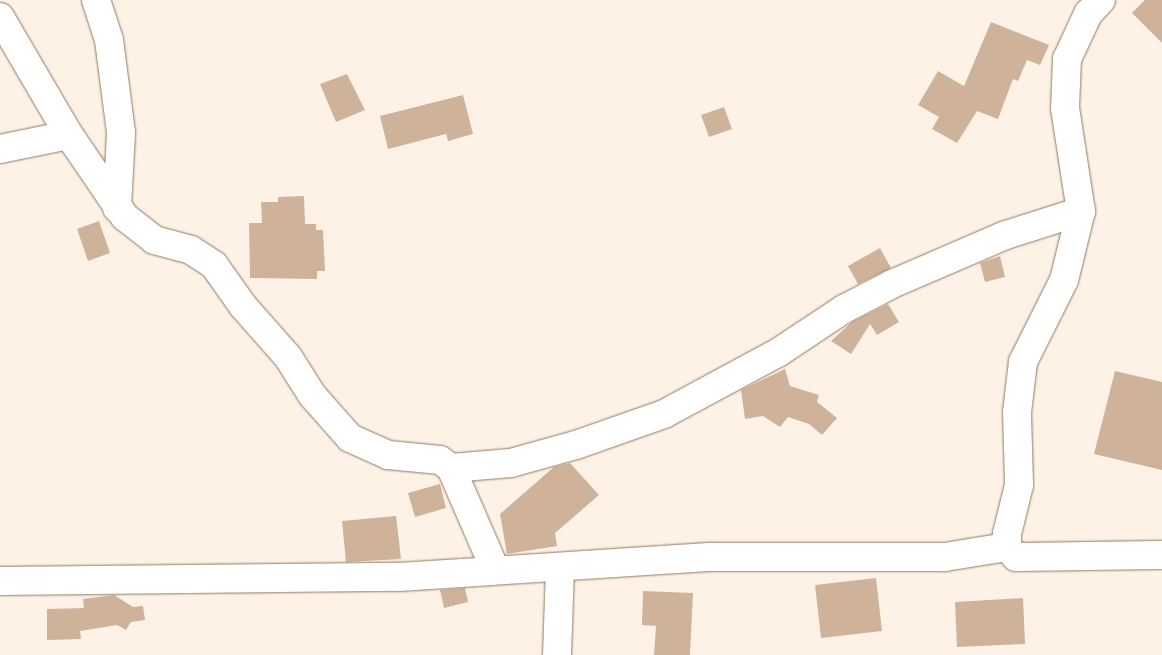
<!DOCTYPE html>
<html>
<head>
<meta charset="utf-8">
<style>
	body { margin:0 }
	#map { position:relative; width:1162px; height:655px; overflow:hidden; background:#fef2e7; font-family:Poppins,sans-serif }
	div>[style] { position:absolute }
	.building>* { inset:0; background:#cfb29a }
	.roads { filter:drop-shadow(0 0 1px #927861) drop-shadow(0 0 1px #927861) }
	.minor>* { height:28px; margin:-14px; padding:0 14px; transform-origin:14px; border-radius:14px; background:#fff }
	span { translate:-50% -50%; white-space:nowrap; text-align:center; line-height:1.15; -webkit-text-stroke:4px #fff; paint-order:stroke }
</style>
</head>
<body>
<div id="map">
	<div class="building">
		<i style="clip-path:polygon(1145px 0,1162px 0,1162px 43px,1132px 13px)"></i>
		<i style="clip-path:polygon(991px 22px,1049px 45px,1040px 65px,1027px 60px,1018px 81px,1013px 79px,998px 119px,977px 111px,957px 143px,932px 129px,939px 117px,918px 105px,938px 71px,964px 86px)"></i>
		<i style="clip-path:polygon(347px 74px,365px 110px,336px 122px,320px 84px)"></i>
		<i style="clip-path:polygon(463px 95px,473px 134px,448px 141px,446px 134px,388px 149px,380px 116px)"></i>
		<i style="clip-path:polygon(724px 107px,732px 129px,709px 137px,701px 115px)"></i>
		<i style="clip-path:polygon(304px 196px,305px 224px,316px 224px,316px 230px,323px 230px,325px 271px,317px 271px,317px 279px,250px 278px,249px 223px,262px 223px,261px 202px,278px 202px,278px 197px)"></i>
		<i style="clip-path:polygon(99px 221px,110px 253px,88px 261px,77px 229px)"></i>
		<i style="clip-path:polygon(880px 248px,891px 268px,858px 284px,848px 266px)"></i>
		<i style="clip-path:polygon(1000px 256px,1005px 277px,985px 282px,980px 263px)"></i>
		<i style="clip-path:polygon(888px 304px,899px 322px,877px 335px,870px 324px,851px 354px,831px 341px,852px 322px)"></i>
		<i style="clip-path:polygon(785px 369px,790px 386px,819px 395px,817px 402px,837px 418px,822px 435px,809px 424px,788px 417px,780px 427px,763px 416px,745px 419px,741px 390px)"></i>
		<i style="clip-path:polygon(1115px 371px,1162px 382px,1162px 470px,1094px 454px)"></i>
		<i style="clip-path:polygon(570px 463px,599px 495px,555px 533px,557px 546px,507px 554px,500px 514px,554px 467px)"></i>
		<i style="clip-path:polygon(440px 484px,446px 508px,415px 517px,408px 493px)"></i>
		<i style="clip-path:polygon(396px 516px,401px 559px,346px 562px,342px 521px)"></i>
		<i style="clip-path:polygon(876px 578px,882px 631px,821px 638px,815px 585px)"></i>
		<i style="clip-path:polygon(465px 588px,468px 602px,444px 608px,440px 590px)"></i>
		<i style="clip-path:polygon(643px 591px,693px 593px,690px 655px,654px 655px,656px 626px,642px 625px)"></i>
		<i style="clip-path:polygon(114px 595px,133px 607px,143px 606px,145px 620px,131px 622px,126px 630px,117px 625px,80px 631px,81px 639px,47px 640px,47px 609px,84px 608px,83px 599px)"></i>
		<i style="clip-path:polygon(1023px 598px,1025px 644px,957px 647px,955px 602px)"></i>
	</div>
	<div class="roads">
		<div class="minor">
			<i style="left:96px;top:0;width:42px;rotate:72deg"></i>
			<i style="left:109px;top:40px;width:94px;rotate:82.6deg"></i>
			<i style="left:121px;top:133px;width:75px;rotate:93.1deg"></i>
			<i style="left:1101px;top:0;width:19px;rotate:133deg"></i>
			<i style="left:1088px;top:14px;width:50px;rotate:115deg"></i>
			<i style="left:1067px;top:59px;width:49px;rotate:92.3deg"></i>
			<i style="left:1065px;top:108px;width:104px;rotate:81.2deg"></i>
			<i style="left:1081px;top:211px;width:71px;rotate:103.8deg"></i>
			<i style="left:1064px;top:280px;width:92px;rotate:116.6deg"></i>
			<i style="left:1023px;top:362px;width:50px;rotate:96.8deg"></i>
			<i style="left:1017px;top:412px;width:73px;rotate:88.4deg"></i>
			<i style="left:1019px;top:485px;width:50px;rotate:103.8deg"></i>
			<i style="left:1007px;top:534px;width:13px;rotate:90deg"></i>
			<i style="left:1007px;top:547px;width:13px;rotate:48deg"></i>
			<i style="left:1016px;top:557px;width:146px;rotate:-0.8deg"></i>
			<i style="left:0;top:17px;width:137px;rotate:59.7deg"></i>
			<i style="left:69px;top:135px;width:99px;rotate:55.7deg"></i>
			<i style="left:125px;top:217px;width:37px;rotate:38deg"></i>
			<i style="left:154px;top:240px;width:38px;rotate:15deg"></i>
			<i style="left:191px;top:250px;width:27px;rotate:33deg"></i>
			<i style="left:214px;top:265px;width:50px;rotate:54.7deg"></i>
			<i style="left:243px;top:306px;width:68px;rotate:48.6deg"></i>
			<i style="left:288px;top:357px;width:45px;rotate:57.7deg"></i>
			<i style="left:312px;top:395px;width:57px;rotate:48.5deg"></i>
			<i style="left:350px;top:438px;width:42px;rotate:24.1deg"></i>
			<i style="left:388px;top:455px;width:52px;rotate:5.5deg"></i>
			<i style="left:440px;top:460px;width:14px;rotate:36deg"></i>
			<i style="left:451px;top:468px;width:110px;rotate:66.5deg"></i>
			<i style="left:0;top:149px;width:70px;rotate:-11.5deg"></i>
			<i style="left:451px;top:468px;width:60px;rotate:-4.8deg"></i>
			<i style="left:511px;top:463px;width:67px;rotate:-15.5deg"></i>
			<i style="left:576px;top:445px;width:93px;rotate:-19.4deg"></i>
			<i style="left:664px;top:414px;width:131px;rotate:-28.3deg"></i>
			<i style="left:779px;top:352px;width:78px;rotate:-33.5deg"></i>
			<i style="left:844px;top:309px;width:54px;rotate:-27.5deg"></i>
			<i style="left:892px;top:284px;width:124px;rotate:-23.3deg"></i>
			<i style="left:1006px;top:235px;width:79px;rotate:-17.7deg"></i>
			<i style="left:0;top:581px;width:399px;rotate:-0.6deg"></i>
			<i style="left:399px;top:577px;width:314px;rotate:-3.7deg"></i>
			<i style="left:712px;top:557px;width:233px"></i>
			<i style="left:945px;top:557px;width:63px;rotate:-9.2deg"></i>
			<i style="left:557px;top:655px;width:88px;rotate:-88deg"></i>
		</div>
	</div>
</div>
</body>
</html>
